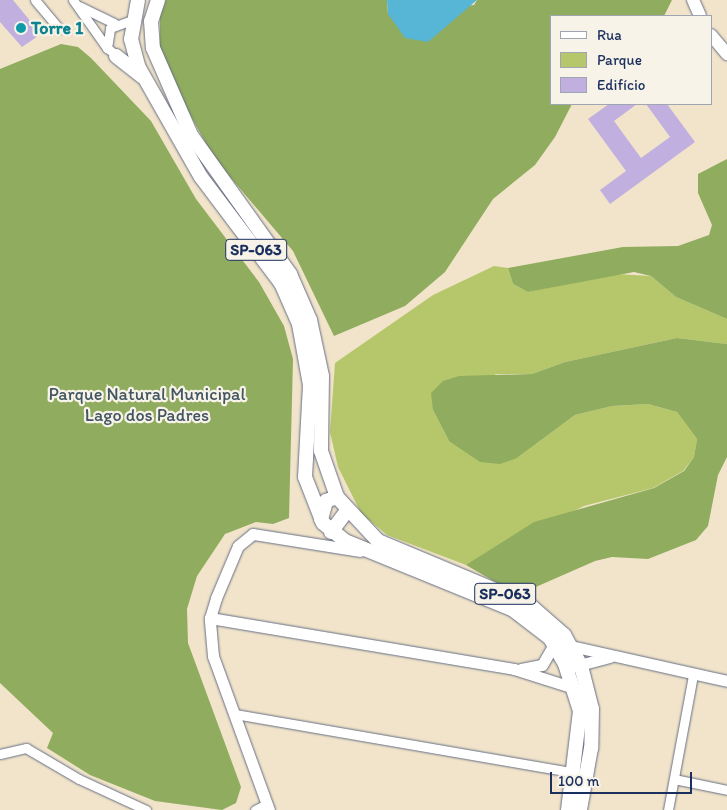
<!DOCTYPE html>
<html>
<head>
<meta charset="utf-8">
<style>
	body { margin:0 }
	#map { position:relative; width:727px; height:810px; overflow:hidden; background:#f1e4ca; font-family:Itim,sans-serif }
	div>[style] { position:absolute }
	.green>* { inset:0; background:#b5c76a }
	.forest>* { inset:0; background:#90ac5e }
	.water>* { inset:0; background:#57b6d5 }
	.building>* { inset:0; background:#c1afdf }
	.roads { filter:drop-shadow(0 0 1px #666e84) drop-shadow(0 0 1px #666e84) }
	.minor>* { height:9px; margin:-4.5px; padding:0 4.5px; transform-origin:4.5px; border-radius:4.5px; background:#fff }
	.tertiary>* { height:11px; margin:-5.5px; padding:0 5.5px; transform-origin:5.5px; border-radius:5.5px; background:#fff }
	.secondary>* { height:12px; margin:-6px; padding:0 6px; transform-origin:6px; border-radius:6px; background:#fff }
	.primary>* { height:14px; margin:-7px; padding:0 7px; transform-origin:7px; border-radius:7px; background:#fff }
	.dots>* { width:14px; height:14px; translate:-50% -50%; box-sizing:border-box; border:2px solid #f7f3e8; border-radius:50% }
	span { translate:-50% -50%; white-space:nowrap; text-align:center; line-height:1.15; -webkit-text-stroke:4.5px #f7f3e8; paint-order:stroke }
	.shield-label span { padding:1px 4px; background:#f7f3e8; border:1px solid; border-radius:4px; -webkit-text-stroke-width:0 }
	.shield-label { font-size:16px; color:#1b2f5e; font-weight:700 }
	.culture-label { font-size:18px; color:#0d838f; font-weight:700 }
	.left { translate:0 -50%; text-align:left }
	.park-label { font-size:18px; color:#425561 }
	.legend { position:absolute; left:550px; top:15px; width:162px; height:90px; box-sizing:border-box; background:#f7f3e8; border:1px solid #9fa5b1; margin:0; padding:6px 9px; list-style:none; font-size:15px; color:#1b2f5e }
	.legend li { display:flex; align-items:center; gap:10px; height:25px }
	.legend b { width:25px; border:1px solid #9fa5b1 }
	.scale { position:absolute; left:550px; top:772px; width:142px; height:22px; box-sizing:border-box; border:2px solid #1b2f5e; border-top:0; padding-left:6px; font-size:15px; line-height:18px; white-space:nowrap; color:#1b2f5e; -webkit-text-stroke:4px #f7f3e8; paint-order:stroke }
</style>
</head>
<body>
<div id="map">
	<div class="green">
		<i style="clip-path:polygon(494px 266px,508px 268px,513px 284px,528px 292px,616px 274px,651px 276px,676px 297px,727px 319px,727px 344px,677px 338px,565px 362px,532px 374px,496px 374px,433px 410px,449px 441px,517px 458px,575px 415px,612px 406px,648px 404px,677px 412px,697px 439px,694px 457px,683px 471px,653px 488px,584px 506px,466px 565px,387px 535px,361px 513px,338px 467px,330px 432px,335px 363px,433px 295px)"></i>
	</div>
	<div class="forest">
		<i style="clip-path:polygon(387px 0,388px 14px,474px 5px,477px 0,672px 0,664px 16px,551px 16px,551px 104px,572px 104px,555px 137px,535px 165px,493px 199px,445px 272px,405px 306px,334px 336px,293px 251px,214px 158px,173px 84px,160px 52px,160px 17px,166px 0)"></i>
		<i style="clip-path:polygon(61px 44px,78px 47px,91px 58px,151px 121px,196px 199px,259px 282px,284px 326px,293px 359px,289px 518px,273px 524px,256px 522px,225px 534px,197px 576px,187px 609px,188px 643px,241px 787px,236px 803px,222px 810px,155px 801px,90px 775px,47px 748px,53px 733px,0 683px,0 69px)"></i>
		<i style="clip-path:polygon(727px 159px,727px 319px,676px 297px,651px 276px,634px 272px,528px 292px,513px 284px,508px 268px,623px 247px,678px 246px,709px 235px,712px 225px,698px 193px,698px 174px)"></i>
		<i style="clip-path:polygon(677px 338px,727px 344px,727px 457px,718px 475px,708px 526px,696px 540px,648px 559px,612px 557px,595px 561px,529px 590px,511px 591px,466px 565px,534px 522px,654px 488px,684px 471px,694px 457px,697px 439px,677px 412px,648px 404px,612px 406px,575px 415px,517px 458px,500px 464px,480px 462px,449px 441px,433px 410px,431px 393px,443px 381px,459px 376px,532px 374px,565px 362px)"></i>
	</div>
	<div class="water">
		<i style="clip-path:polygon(387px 0,477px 0,428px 42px,405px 38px,388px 14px)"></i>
	</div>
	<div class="building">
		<i style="clip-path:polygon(0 0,13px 0,41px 34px,22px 47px,0 22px)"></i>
		<i style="clip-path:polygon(609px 104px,637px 104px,614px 121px,641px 158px,670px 137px,646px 104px,667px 104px,695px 142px,610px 204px,600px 190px,626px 171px,588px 119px)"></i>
	</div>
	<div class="roads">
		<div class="minor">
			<i style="left:35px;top:0;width:38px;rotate:50deg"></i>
			<i style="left:73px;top:0;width:59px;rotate:54.7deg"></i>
			<i style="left:107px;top:48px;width:15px;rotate:37deg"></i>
			<i style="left:79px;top:6px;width:39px;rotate:26deg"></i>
			<i style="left:107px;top:48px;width:20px;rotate:-81deg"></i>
			<i style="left:110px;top:28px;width:23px;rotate:-20deg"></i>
			<i style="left:235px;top:714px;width:345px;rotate:9.8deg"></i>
			<i style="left:0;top:754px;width:27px;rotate:-13deg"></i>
			<i style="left:26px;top:748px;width:61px;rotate:30.3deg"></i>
			<i style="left:79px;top:779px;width:74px;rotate:24.8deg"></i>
			<i style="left:674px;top:779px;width:54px;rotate:11.7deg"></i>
			<i style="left:255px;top:810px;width:13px;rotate:-27deg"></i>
			<i style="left:668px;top:810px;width:137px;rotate:-79.5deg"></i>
		</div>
		<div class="tertiary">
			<i style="left:210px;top:618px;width:308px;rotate:9.5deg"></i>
			<i style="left:514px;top:669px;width:63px;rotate:17.6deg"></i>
			<i style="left:571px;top:646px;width:160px;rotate:12.6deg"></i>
			<i style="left:572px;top:667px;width:39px;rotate:-15deg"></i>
			<i style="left:521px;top:669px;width:21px;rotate:-11deg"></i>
			<i style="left:542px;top:665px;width:24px;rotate:-60deg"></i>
			<i style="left:269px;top:810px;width:164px;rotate:-110deg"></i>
			<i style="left:213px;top:656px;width:38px;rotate:-95deg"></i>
			<i style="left:210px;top:618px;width:21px;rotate:-73deg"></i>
			<i style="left:216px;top:598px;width:56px;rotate:-67.1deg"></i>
			<i style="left:238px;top:546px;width:19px;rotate:-39deg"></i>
			<i style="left:253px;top:534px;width:108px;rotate:9deg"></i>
		</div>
		<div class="secondary">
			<i style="left:693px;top:0;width:17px;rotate:66deg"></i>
			<i style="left:711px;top:35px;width:25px;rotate:50deg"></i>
		</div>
		<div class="primary">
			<i style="left:138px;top:0;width:40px;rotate:100deg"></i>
			<i style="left:131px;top:39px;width:30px;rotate:75deg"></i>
			<i style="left:139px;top:68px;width:125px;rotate:60.4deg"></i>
			<i style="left:201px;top:177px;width:133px;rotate:53deg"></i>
			<i style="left:281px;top:283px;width:45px;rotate:66.3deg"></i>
			<i style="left:299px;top:324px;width:62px;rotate:79.8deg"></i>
			<i style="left:310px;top:385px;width:92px;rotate:93.1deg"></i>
			<i style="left:305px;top:477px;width:49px;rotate:68.6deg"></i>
			<i style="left:323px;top:523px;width:28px;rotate:39deg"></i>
			<i style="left:345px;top:541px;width:180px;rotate:22.2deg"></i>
			<i style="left:512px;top:609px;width:48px;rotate:37.3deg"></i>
			<i style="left:550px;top:638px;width:30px;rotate:60deg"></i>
			<i style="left:565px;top:664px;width:49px;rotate:72.3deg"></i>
			<i style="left:580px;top:711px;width:100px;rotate:96.9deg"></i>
			<i style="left:158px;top:0;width:22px;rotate:108deg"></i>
			<i style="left:151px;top:21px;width:27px;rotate:86deg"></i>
			<i style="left:153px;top:48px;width:95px;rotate:66.4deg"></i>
			<i style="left:191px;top:135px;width:171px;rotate:54.5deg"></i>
			<i style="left:290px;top:274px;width:50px;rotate:66.5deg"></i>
			<i style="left:310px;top:320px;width:57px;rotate:77.9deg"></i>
			<i style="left:322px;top:376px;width:75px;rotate:90.8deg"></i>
			<i style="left:321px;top:451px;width:49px;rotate:70.8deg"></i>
			<i style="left:337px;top:497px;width:60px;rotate:47deg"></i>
			<i style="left:378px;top:541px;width:145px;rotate:22.7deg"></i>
			<i style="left:512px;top:597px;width:22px;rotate:27deg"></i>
			<i style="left:532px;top:607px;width:43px;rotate:41.2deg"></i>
			<i style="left:564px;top:635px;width:35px;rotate:61deg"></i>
			<i style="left:581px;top:666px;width:44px;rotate:75.7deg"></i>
			<i style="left:592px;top:709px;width:39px;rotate:91deg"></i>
			<i style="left:591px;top:748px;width:63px;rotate:100.1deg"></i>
			<i style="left:116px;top:56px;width:34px;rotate:38deg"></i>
			<i style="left:321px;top:519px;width:19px;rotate:-74deg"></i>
			<i style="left:326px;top:501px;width:12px;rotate:-20deg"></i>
			<i style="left:331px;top:532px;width:26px;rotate:-53deg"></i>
		</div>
	</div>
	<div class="dots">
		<i style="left:21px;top:28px;background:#0f9aa8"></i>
	</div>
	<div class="shield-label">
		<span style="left:256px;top:250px">SP-063</span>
		<span style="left:505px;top:594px">SP-063</span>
	</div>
	<div class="culture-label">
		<span class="left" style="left:31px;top:28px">Torre 1</span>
	</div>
	<div class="park-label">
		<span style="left:147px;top:405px">Parque Natural Municipal<br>Lago dos Padres</span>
	</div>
	<ul class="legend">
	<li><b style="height:6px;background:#fff"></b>Rua</li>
	<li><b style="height:14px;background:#b5c76a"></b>Parque</li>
	<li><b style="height:14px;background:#c1afdf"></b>Edifício</li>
	</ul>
	<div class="scale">100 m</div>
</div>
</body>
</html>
